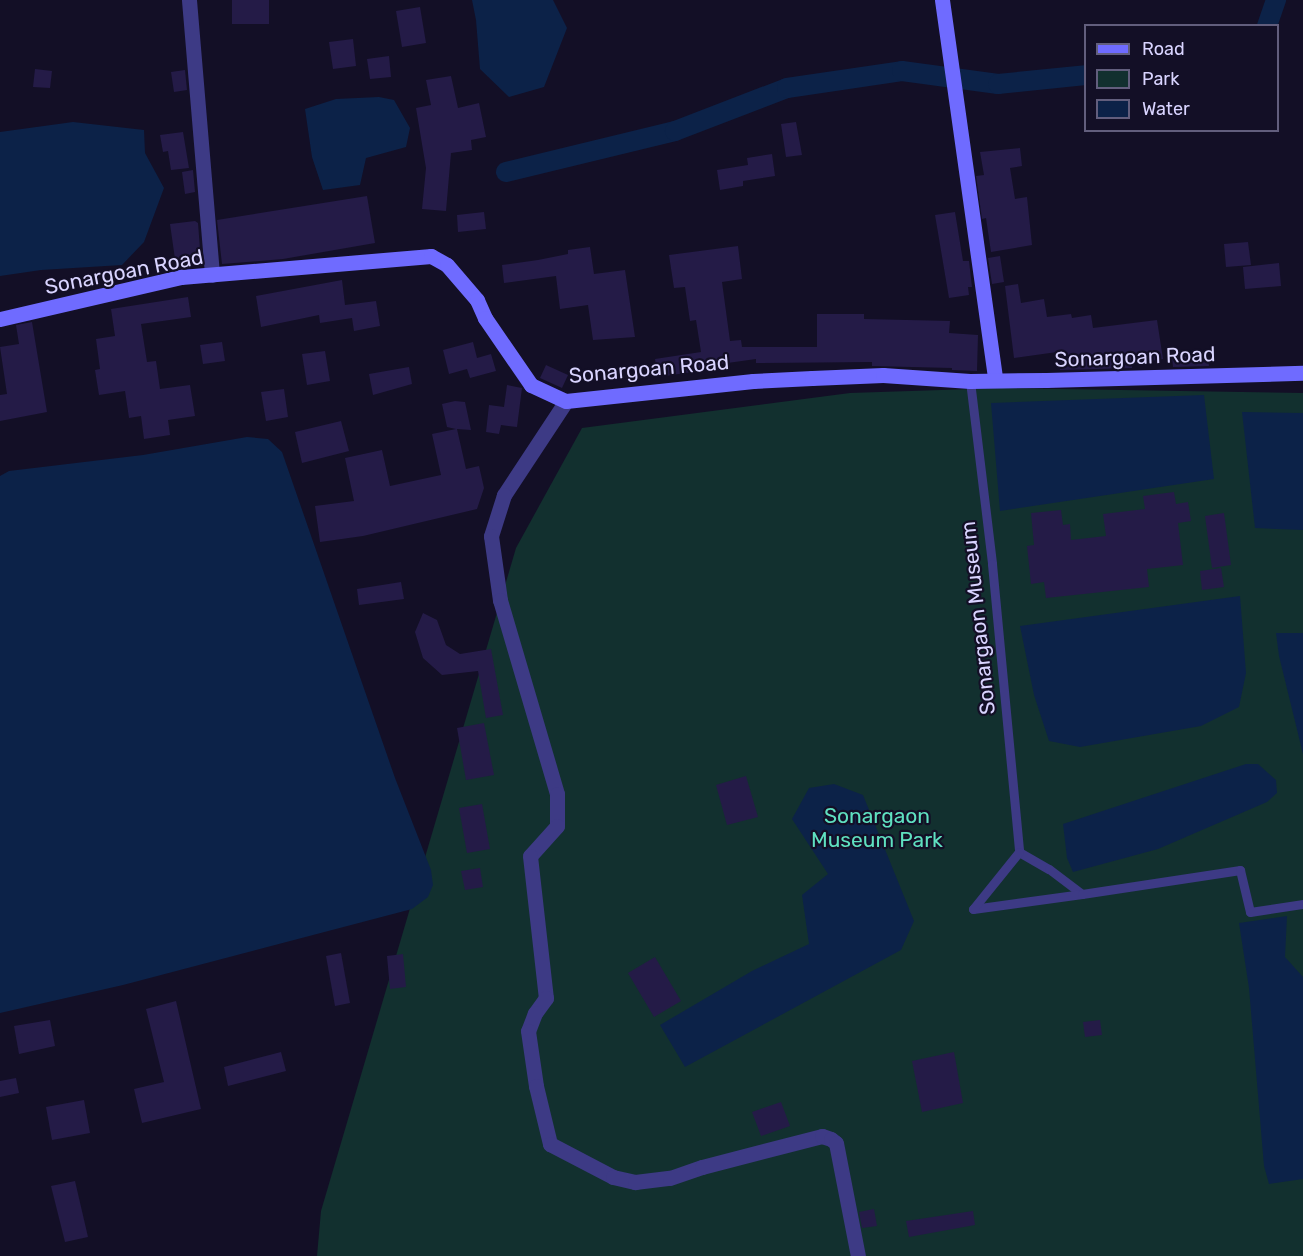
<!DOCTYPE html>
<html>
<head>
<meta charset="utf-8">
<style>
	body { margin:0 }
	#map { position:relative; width:1303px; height:1256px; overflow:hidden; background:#130f26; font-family:Rubik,sans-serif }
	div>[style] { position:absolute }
	.green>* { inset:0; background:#12302f }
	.water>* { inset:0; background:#0c2248 }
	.canal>* { height:20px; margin:-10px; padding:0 10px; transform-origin:10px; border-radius:10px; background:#0c2248 }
	.building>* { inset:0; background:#241b47 }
	.lane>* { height:9px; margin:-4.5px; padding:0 4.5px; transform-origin:4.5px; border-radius:4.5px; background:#3d3a85 }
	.street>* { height:15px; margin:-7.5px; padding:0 7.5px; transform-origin:7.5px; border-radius:7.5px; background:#3d3a85 }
	.secondary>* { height:15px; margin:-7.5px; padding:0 7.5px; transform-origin:7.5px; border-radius:7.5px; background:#6f6bff }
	span { translate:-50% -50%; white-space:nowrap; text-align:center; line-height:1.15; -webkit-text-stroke:4.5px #130f26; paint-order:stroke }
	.street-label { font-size:21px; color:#d9d4ff }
	.park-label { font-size:21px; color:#5fe0c0 }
	.legend { position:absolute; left:1084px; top:24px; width:195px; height:108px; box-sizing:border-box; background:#130f26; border:2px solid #625e7d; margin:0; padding:8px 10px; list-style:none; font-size:18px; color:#d9d4ff }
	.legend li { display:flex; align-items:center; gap:12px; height:30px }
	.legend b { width:30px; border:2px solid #625e7d }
</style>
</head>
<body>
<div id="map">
	<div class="green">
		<i style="clip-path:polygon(1002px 388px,1303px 393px,1303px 1256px,317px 1256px,321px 1211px,516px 548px,582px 428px,850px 393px)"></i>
	</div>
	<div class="water">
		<i style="clip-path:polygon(472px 0,553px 0,567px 28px,544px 87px,509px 97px,480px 69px,476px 20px)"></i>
		<i style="clip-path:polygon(379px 97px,394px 100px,410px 128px,406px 147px,366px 158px,360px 185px,323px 190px,312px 157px,305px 109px,336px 99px)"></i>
		<i style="clip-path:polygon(73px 122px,144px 130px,145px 153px,164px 188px,144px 242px,122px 265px,41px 270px,0 276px,0 132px)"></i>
		<i style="clip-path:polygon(1204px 395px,1214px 479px,1000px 511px,991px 403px)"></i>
		<i style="clip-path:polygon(1242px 412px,1303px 413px,1303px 530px,1255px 528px)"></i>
		<i style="clip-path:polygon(247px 437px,268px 439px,282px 452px,395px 778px,431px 870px,433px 885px,428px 897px,412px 909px,123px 985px,0 1013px,0 476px,9px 471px,143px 455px)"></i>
		<i style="clip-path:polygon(1240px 596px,1246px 673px,1239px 707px,1201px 726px,1080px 747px,1049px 741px,1034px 695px,1020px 626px)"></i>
		<i style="clip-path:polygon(1276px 633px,1303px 633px,1303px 754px,1279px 656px)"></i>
		<i style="clip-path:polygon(1246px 764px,1258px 764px,1276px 780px,1277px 793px,1267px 802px,1158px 849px,1073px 872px,1067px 858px,1063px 824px)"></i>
		<i style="clip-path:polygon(834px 784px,863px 795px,914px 921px,901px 950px,685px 1067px,660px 1025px,752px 971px,809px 944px,802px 895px,828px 874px,792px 819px,809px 788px)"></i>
		<i style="clip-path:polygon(1287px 916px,1285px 957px,1303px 977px,1303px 1179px,1269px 1184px,1264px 1166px,1249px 988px,1239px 923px)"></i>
	</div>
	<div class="canal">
		<i style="left:1267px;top:26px;width:28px;rotate:-71deg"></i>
		<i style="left:506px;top:172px;width:174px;rotate:-13.6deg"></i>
		<i style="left:675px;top:131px;width:120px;rotate:-21deg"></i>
		<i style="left:787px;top:88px;width:116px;rotate:-8.4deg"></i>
		<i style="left:902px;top:71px;width:97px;rotate:7.7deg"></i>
		<i style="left:998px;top:84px;width:88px;rotate:-5.8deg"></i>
	</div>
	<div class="building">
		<i style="clip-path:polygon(232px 0,269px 0,269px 24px,232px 24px)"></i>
		<i style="clip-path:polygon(420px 7px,426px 43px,402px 47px,396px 11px)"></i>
		<i style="clip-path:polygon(353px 39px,356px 66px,333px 69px,329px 42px)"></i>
		<i style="clip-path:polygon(389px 56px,391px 77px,370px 79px,367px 59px)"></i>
		<i style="clip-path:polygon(35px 69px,52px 71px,50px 88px,33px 87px)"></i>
		<i style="clip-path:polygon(185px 70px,187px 90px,174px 92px,171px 72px)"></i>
		<i style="clip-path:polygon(451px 76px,458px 108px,479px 103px,486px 137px,471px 140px,472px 150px,451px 153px,446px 211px,422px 209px,426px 168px,416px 108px,431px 105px,426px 80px)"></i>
		<i style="clip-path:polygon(796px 122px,802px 155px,786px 157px,781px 124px)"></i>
		<i style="clip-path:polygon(183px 132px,189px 168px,171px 170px,168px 151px,163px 152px,160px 135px)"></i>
		<i style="clip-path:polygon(1020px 148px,1022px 166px,1010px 168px,1015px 199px,1027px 197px,1032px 245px,991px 252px,986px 218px,982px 219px,976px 176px,984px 175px,980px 152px)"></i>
		<i style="clip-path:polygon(772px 154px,775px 176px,743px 181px,743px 186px,720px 190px,717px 170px,748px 165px,747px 158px)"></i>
		<i style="clip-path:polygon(193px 170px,195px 192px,185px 194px,182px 172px)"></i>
		<i style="clip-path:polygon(367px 196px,375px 243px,283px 259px,222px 264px,217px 220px)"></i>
		<i style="clip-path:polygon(484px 212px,486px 229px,458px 232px,457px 215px)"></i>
		<i style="clip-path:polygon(955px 212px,963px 261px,969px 261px,972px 287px,968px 287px,969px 295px,949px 298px,935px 215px)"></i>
		<i style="clip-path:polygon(195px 221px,198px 223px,201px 262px,176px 266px,170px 224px)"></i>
		<i style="clip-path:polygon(1248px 242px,1251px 265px,1226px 267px,1224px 244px)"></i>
		<i style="clip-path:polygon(738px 246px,742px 279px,722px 282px,730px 341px,741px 340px,742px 347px,817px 347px,817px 314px,864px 314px,864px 319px,950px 321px,949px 333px,978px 335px,977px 371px,952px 370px,952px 368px,872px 366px,872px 362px,756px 363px,756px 359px,706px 366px,706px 370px,658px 377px,655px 359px,701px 352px,696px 320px,690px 321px,685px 287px,674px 288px,669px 255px)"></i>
		<i style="clip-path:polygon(590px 247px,594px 274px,625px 270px,635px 337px,593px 340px,588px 305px,560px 309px,556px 276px,504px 283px,502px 265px,538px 260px,568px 254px,568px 250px)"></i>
		<i style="clip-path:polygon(1000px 256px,1004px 282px,992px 284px,988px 258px)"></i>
		<i style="clip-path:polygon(1279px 263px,1281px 286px,1245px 289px,1243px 267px)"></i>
		<i style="clip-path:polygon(342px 280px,345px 305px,376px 301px,380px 326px,354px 331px,352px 318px,320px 323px,319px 315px,261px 327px,256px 296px)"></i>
		<i style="clip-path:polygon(1018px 284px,1021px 303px,1044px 299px,1047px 317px,1071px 314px,1072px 318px,1091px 315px,1093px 328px,1157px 320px,1163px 359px,1132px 364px,1132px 368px,1060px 370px,1057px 352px,1014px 358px,1005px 286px)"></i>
		<i style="clip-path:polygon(188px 297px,191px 317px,141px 324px,147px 362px,156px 361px,160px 389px,190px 385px,195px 416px,168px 420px,170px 435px,144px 439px,141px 416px,129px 418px,125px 391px,99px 395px,95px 370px,100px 369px,96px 339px,115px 336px,111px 309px)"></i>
		<i style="clip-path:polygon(32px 322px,47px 412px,0 421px,0 395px,7px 394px,0 347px,19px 344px,16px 325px)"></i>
		<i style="clip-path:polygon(222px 342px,225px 361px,203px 364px,200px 345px)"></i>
		<i style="clip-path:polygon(473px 342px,477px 358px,491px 354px,496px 371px,470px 378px,467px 369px,449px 374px,443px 350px)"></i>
		<i style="clip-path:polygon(325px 351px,330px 381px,307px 385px,302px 354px)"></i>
		<i style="clip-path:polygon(1208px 356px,1209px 366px,1173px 367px,1172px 357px)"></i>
		<i style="clip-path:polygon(546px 365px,568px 375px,562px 388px,540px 378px)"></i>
		<i style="clip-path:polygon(409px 367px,412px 384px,373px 395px,369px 374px)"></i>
		<i style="clip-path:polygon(507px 385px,522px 388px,517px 427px,501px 425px,499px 434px,486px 432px,489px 405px,504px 407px)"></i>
		<i style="clip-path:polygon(284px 389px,288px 417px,266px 421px,261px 392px)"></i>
		<i style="clip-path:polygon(455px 401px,465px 402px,471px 430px,457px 429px,466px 469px,479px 466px,484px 488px,477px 509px,363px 536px,320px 542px,315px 506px,354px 501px,345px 458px,382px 450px,390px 486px,441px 475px,432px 434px,456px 429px,447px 427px,442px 404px)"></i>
		<i style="clip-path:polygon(341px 421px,349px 451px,302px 463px,295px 432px)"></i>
		<i style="clip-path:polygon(1174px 492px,1176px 504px,1188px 502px,1191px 521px,1178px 523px,1183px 565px,1147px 569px,1149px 587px,1046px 598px,1044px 582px,1031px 584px,1027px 546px,1034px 545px,1031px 513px,1061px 510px,1063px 525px,1070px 524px,1071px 540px,1106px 536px,1103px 514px,1145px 509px,1143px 496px)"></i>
		<i style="clip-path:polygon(1224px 513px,1231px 565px,1212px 568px,1205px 516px)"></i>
		<i style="clip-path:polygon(1221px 568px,1224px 587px,1202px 590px,1200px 571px)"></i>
		<i style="clip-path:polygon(401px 582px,404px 599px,359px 605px,357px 589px)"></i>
		<i style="clip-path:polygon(423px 613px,437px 620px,446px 645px,460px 654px,491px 649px,503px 715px,486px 718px,478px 671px,442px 675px,423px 658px,415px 632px)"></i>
		<i style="clip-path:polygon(484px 723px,494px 775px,466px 780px,457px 728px)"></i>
		<i style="clip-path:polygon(746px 776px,758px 817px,727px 825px,716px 785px)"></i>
		<i style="clip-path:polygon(482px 804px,490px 849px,467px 853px,459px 808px)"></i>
		<i style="clip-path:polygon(480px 868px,483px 887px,465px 890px,461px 871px)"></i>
		<i style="clip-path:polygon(341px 953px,350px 1003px,335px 1006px,326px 956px)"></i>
		<i style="clip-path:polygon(403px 954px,406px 987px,390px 989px,387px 956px)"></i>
		<i style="clip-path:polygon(655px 957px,681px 1001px,654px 1017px,628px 973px)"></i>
		<i style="clip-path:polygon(176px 1001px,201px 1109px,142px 1123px,134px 1089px,164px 1082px,146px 1009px)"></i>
		<i style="clip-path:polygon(50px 1020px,55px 1046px,19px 1054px,14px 1026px)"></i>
		<i style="clip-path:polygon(1100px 1020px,1102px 1035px,1085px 1037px,1083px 1022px)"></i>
		<i style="clip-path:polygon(281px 1052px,286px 1071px,228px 1086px,224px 1067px)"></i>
		<i style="clip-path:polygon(954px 1052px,963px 1103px,922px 1112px,912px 1061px)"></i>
		<i style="clip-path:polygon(16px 1078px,19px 1093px,0 1097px,0 1081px)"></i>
		<i style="clip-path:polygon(84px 1100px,90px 1133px,52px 1140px,46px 1107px)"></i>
		<i style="clip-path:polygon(781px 1102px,790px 1126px,761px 1136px,752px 1112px)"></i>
		<i style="clip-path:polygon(75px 1181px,88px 1237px,65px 1242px,51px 1186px)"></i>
		<i style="clip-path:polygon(874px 1209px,877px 1226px,862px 1228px,859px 1212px)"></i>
		<i style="clip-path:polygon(973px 1211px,975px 1225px,909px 1237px,906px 1221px)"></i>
	</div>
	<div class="lane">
		<i style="left:970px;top:381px;width:184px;rotate:83.1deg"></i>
		<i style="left:992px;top:564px;width:289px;rotate:84.6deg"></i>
		<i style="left:1019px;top:852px;width:34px;rotate:30deg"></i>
		<i style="left:1049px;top:869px;width:41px;rotate:37.1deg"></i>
		<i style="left:1082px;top:894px;width:110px;rotate:172.2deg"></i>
		<i style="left:973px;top:909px;width:73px;rotate:-51.1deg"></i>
		<i style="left:1082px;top:894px;width:160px;rotate:-8.6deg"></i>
		<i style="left:1240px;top:870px;width:43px;rotate:76.6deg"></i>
		<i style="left:1250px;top:912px;width:54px;rotate:-8.6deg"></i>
	</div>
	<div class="street">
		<i style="left:189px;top:0;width:276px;rotate:85.2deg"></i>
		<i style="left:566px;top:401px;width:113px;rotate:123.4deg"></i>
		<i style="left:504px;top:495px;width:43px;rotate:107.6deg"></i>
		<i style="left:491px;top:536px;width:65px;rotate:82deg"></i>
		<i style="left:500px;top:600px;width:202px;rotate:73.6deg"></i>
		<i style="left:557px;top:794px;width:32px;rotate:90deg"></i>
		<i style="left:557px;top:826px;width:40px;rotate:132deg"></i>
		<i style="left:530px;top:856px;width:143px;rotate:83.6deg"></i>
		<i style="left:546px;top:998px;width:19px;rotate:126deg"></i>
		<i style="left:535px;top:1013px;width:19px;rotate:111deg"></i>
		<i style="left:528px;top:1031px;width:56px;rotate:81.7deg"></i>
		<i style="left:536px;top:1086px;width:60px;rotate:76.4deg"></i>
		<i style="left:550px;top:1144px;width:71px;rotate:27.6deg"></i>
		<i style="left:613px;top:1177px;width:23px;rotate:13deg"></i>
		<i style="left:635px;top:1182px;width:35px;rotate:-7deg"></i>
		<i style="left:670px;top:1178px;width:34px;rotate:-19deg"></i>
		<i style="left:702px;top:1167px;width:124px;rotate:-14.5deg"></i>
		<i style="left:822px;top:1136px;width:9px;rotate:18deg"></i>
		<i style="left:831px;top:1139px;width:6px;rotate:39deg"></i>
		<i style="left:836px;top:1143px;width:115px;rotate:79deg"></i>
	</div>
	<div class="secondary">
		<i style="left:942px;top:0;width:383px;rotate:82deg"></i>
		<i style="left:0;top:319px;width:186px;rotate:-13.1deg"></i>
		<i style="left:181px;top:277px;width:251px;rotate:-4.8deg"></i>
		<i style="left:431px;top:256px;width:18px;rotate:29deg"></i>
		<i style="left:447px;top:265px;width:46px;rotate:49.4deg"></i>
		<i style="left:477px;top:300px;width:20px;rotate:66deg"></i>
		<i style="left:485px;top:318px;width:81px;rotate:55.5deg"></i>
		<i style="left:531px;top:385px;width:38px;rotate:25deg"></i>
		<i style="left:566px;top:401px;width:188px;rotate:-6.1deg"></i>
		<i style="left:753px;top:381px;width:59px;rotate:-2.9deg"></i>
		<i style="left:812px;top:378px;width:71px;rotate:-2.4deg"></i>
		<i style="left:883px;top:375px;width:87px;rotate:3.9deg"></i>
		<i style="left:970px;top:381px;width:76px;rotate:-0.8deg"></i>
		<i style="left:1046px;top:380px;width:257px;rotate:-1.6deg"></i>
	</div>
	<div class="street-label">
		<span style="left:124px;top:272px;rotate:-11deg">Sonargoan Road</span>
		<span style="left:1135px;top:357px;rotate:-2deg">Sonargoan Road</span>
		<span style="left:649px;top:369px;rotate:-5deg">Sonargoan Road</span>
		<span style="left:978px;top:618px;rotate:-96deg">Sonargaon Museum</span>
	</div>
	<div class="park-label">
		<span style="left:877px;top:828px">Sonargaon<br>Museum Park</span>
	</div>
	<ul class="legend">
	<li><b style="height:8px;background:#6f6bff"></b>Road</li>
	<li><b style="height:16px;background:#12302f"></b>Park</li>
	<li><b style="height:16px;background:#0c2248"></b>Water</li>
	</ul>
</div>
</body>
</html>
